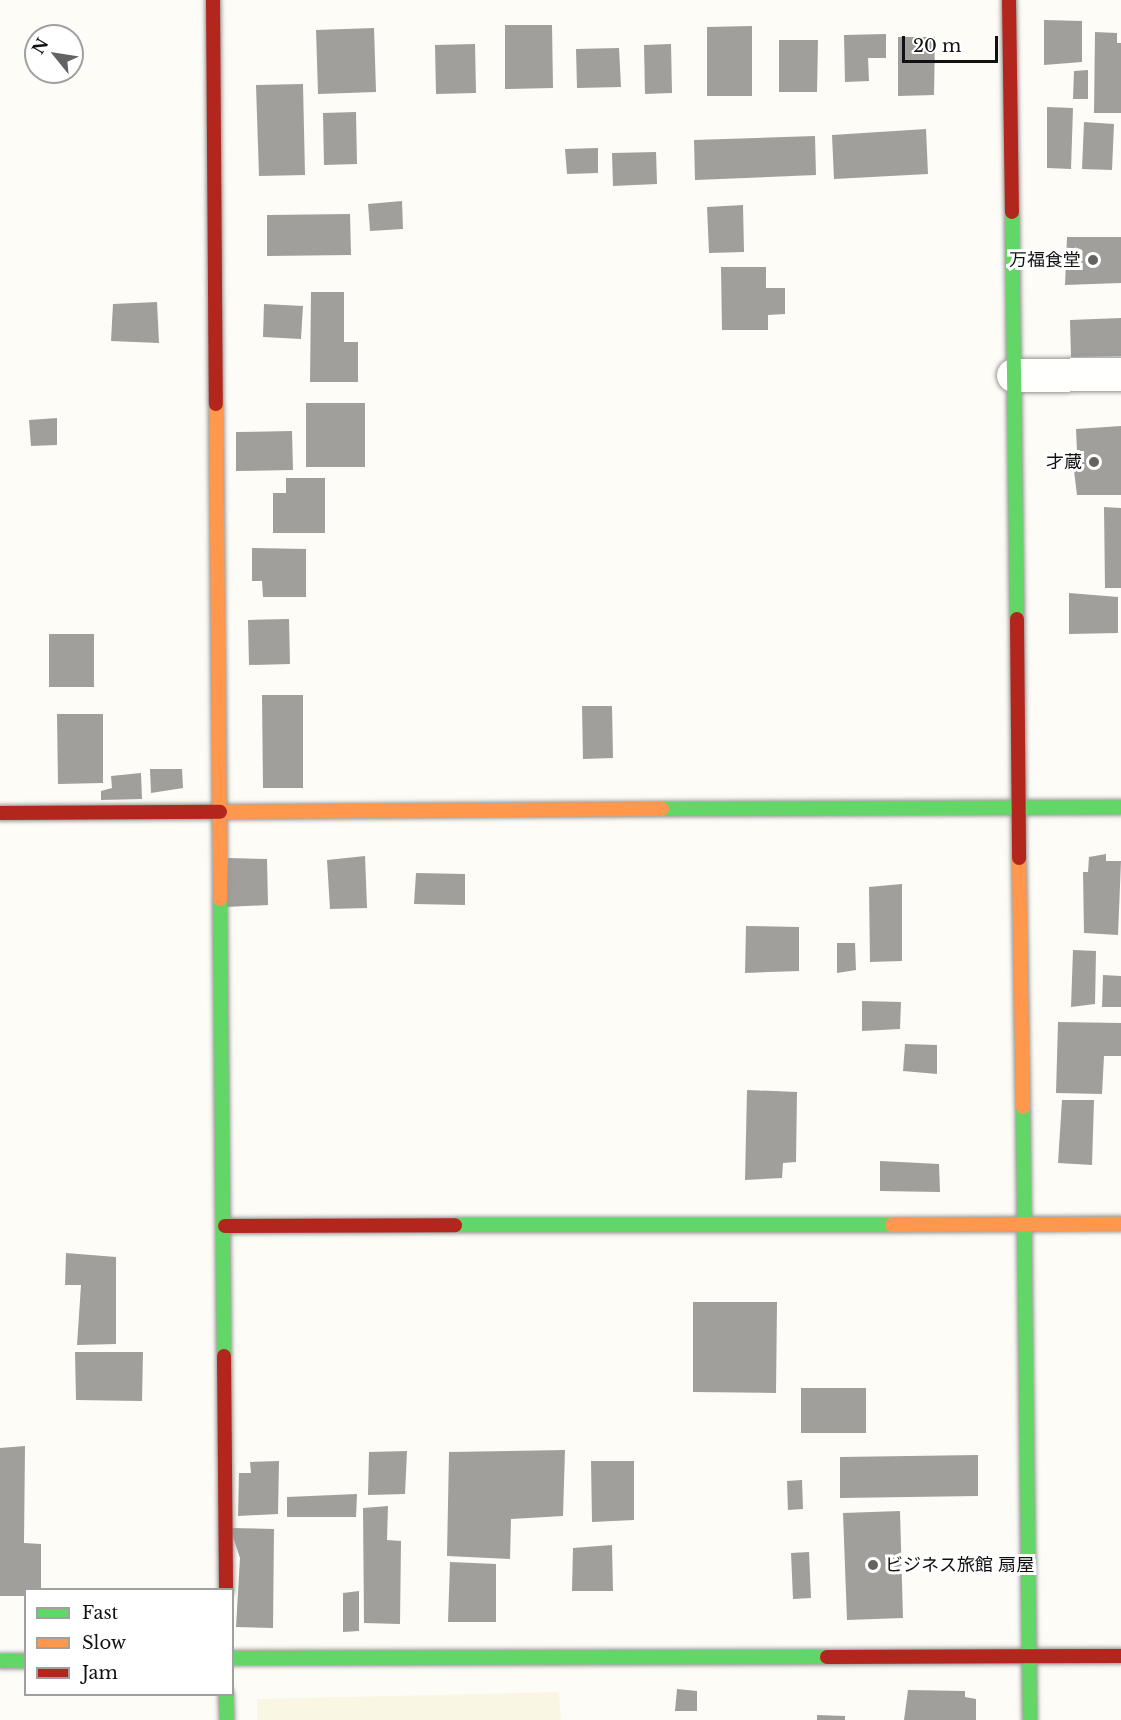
<!DOCTYPE html>
<html>
<head>
<meta charset="utf-8">
<style>
	body { margin:0 }
	#map { position:relative; width:1121px; height:1720px; overflow:hidden; background:#fdfcf7; font-family:"Libre Baskerville","Noto Sans JP",serif }
	div>[style] { position:absolute }
	.farmland>* { inset:0; background:#f9f7e4 }
	.building>* { inset:0; background:#a19f9c }
	.roads { filter:drop-shadow(0 0 2px #979795) drop-shadow(0 0 2px #979795) }
	.street>* { height:33px; margin:-16.5px; padding:0 16.5px; transform-origin:16.5px; border-radius:16.5px; background:#fffffe }
	.fast>* { height:14px; margin:-7px; padding:0 7px; transform-origin:7px; border-radius:7px; background:#63d668 }
	.slow>* { height:14px; margin:-7px; padding:0 7px; transform-origin:7px; border-radius:7px; background:#ff974d }
	.jam>* { height:14px; margin:-7px; padding:0 7px; transform-origin:7px; border-radius:7px; background:#b3261e }
	.dots>* { width:16px; height:16px; translate:-50% -50%; box-sizing:border-box; border:3px solid #fff; border-radius:50% }
	span { translate:-50% -50%; white-space:nowrap; text-align:center; line-height:1.15; -webkit-text-stroke:6px #fff; paint-order:stroke }
	.poi-label { font-size:18px; color:#111 }
	.right { translate:-100% -50%; text-align:right }
	.left { translate:0 -50%; text-align:left }
	.legend { position:absolute; left:24px; top:1588px; width:210px; height:108px; box-sizing:border-box; background:#fff; border:2px solid #a0a0a0; margin:0; padding:8px 10px; list-style:none; font-size:18px; color:#111 }
	.legend li { display:flex; align-items:center; gap:12px; height:30px }
	.legend b { width:30px; border:2px solid #a0a0a0 }
	.north { position:absolute; left:24px; top:24px; width:60px; height:60px; box-sizing:border-box; background:#fff; border:2px solid #a0a0a0; border-radius:50%; rotate:300deg; font-size:16px; font-weight:700; line-height:24px; text-align:center; color:#111 }
	.north::after { content:''; display:block; margin:auto; width:21px; height:27px; background:#646362; clip-path:polygon(50% 0,100% 100%,50% 72%,0 100%) }
	.scale { position:absolute; left:902px; top:36px; width:96px; height:27px; box-sizing:border-box; border:3px solid #111; border-top:0; padding-left:8px; font-size:18px; line-height:21px; white-space:nowrap; color:#111; -webkit-text-stroke:4px #fff; paint-order:stroke }
</style>
</head>
<body>
<div id="map">
	<div class="farmland">
		<i style="clip-path:polygon(559px 1692px,561px 1720px,257px 1720px,257px 1699px)"></i>
	</div>
	<div class="building">
		<i style="clip-path:polygon(1044px 20px,1082px 21px,1082px 62px,1044px 65px)"></i>
		<i style="clip-path:polygon(505px 25px,552px 25px,553px 88px,505px 89px)"></i>
		<i style="clip-path:polygon(752px 26px,752px 96px,707px 96px,707px 27px)"></i>
		<i style="clip-path:polygon(374px 28px,376px 92px,318px 94px,316px 30px)"></i>
		<i style="clip-path:polygon(1095px 32px,1117px 33px,1117px 43px,1121px 43px,1121px 113px,1094px 113px)"></i>
		<i style="clip-path:polygon(886px 34px,886px 58px,868px 58px,869px 81px,845px 82px,844px 35px)"></i>
		<i style="clip-path:polygon(898px 37px,935px 37px,934px 95px,898px 96px)"></i>
		<i style="clip-path:polygon(779px 40px,818px 40px,817px 92px,779px 92px)"></i>
		<i style="clip-path:polygon(475px 44px,476px 93px,436px 94px,435px 45px)"></i>
		<i style="clip-path:polygon(671px 44px,672px 93px,645px 94px,644px 45px)"></i>
		<i style="clip-path:polygon(619px 48px,621px 87px,577px 88px,576px 49px)"></i>
		<i style="clip-path:polygon(1088px 70px,1088px 99px,1073px 99px,1074px 71px)"></i>
		<i style="clip-path:polygon(303px 84px,305px 175px,259px 176px,256px 85px)"></i>
		<i style="clip-path:polygon(1047px 107px,1073px 108px,1071px 169px,1047px 168px)"></i>
		<i style="clip-path:polygon(356px 112px,357px 164px,324px 165px,323px 113px)"></i>
		<i style="clip-path:polygon(1084px 122px,1114px 124px,1112px 170px,1082px 169px)"></i>
		<i style="clip-path:polygon(926px 129px,928px 174px,834px 179px,832px 135px)"></i>
		<i style="clip-path:polygon(815px 136px,816px 175px,695px 180px,694px 140px)"></i>
		<i style="clip-path:polygon(598px 148px,598px 173px,567px 174px,565px 149px)"></i>
		<i style="clip-path:polygon(656px 152px,657px 184px,613px 186px,612px 153px)"></i>
		<i style="clip-path:polygon(402px 201px,403px 229px,370px 231px,368px 204px)"></i>
		<i style="clip-path:polygon(743px 205px,744px 252px,709px 253px,707px 207px)"></i>
		<i style="clip-path:polygon(350px 214px,351px 255px,267px 256px,267px 215px)"></i>
		<i style="clip-path:polygon(1067px 237px,1121px 237px,1121px 283px,1065px 285px)"></i>
		<i style="clip-path:polygon(721px 267px,766px 267px,766px 288px,785px 288px,785px 314px,768px 315px,768px 330px,722px 330px)"></i>
		<i style="clip-path:polygon(311px 292px,344px 292px,344px 342px,358px 342px,358px 382px,310px 382px)"></i>
		<i style="clip-path:polygon(157px 302px,159px 343px,111px 341px,113px 304px)"></i>
		<i style="clip-path:polygon(264px 304px,303px 306px,301px 339px,263px 337px)"></i>
		<i style="clip-path:polygon(1121px 318px,1121px 356px,1071px 357px,1070px 320px)"></i>
		<i style="clip-path:polygon(306px 403px,365px 403px,365px 467px,306px 467px)"></i>
		<i style="clip-path:polygon(57px 418px,57px 445px,31px 446px,29px 420px)"></i>
		<i style="clip-path:polygon(1121px 426px,1121px 495px,1077px 495px,1074px 471px,1066px 472px,1066px 452px,1077px 452px,1076px 429px)"></i>
		<i style="clip-path:polygon(292px 431px,293px 470px,236px 471px,236px 432px)"></i>
		<i style="clip-path:polygon(286px 478px,325px 478px,325px 533px,273px 533px,273px 493px,286px 493px)"></i>
		<i style="clip-path:polygon(1104px 507px,1121px 508px,1121px 588px,1105px 588px)"></i>
		<i style="clip-path:polygon(252px 548px,306px 549px,306px 597px,263px 597px,262px 581px,252px 581px)"></i>
		<i style="clip-path:polygon(1069px 593px,1118px 597px,1118px 633px,1069px 634px)"></i>
		<i style="clip-path:polygon(289px 619px,290px 664px,249px 665px,248px 620px)"></i>
		<i style="clip-path:polygon(49px 634px,94px 634px,94px 687px,49px 687px)"></i>
		<i style="clip-path:polygon(262px 695px,303px 695px,303px 788px,263px 788px)"></i>
		<i style="clip-path:polygon(582px 706px,612px 706px,613px 758px,583px 759px)"></i>
		<i style="clip-path:polygon(57px 714px,103px 714px,103px 783px,58px 784px)"></i>
		<i style="clip-path:polygon(150px 769px,182px 769px,183px 788px,151px 793px)"></i>
		<i style="clip-path:polygon(141px 773px,142px 799px,101px 800px,101px 791px,112px 788px,111px 776px)"></i>
		<i style="clip-path:polygon(1106px 854px,1106px 861px,1121px 861px,1118px 935px,1084px 933px,1083px 872px,1088px 872px,1089px 857px)"></i>
		<i style="clip-path:polygon(365px 856px,367px 908px,330px 909px,327px 860px)"></i>
		<i style="clip-path:polygon(228px 858px,267px 859px,268px 905px,226px 907px)"></i>
		<i style="clip-path:polygon(416px 873px,465px 874px,465px 905px,414px 904px)"></i>
		<i style="clip-path:polygon(902px 884px,902px 961px,870px 962px,869px 887px)"></i>
		<i style="clip-path:polygon(746px 926px,799px 927px,799px 971px,745px 973px)"></i>
		<i style="clip-path:polygon(837px 943px,855px 943px,856px 970px,837px 973px)"></i>
		<i style="clip-path:polygon(1073px 950px,1096px 951px,1095px 1004px,1071px 1007px)"></i>
		<i style="clip-path:polygon(1103px 975px,1121px 976px,1121px 1007px,1102px 1007px)"></i>
		<i style="clip-path:polygon(862px 1001px,901px 1002px,900px 1029px,862px 1031px)"></i>
		<i style="clip-path:polygon(1058px 1022px,1121px 1023px,1121px 1056px,1104px 1056px,1102px 1094px,1056px 1093px)"></i>
		<i style="clip-path:polygon(905px 1044px,937px 1045px,937px 1074px,903px 1071px)"></i>
		<i style="clip-path:polygon(747px 1090px,797px 1092px,796px 1162px,783px 1163px,782px 1178px,745px 1180px)"></i>
		<i style="clip-path:polygon(1062px 1100px,1094px 1100px,1092px 1165px,1058px 1163px)"></i>
		<i style="clip-path:polygon(880px 1161px,939px 1164px,940px 1192px,880px 1191px)"></i>
		<i style="clip-path:polygon(66px 1253px,116px 1257px,116px 1344px,77px 1345px,81px 1285px,65px 1285px)"></i>
		<i style="clip-path:polygon(693px 1302px,777px 1302px,776px 1393px,693px 1392px)"></i>
		<i style="clip-path:polygon(75px 1352px,143px 1352px,142px 1401px,76px 1400px)"></i>
		<i style="clip-path:polygon(801px 1388px,866px 1388px,866px 1433px,801px 1433px)"></i>
		<i style="clip-path:polygon(25px 1446px,24px 1543px,41px 1544px,41px 1590px,26px 1590px,26px 1596px,0 1596px,0 1448px)"></i>
		<i style="clip-path:polygon(565px 1450px,563px 1516px,511px 1519px,510px 1559px,447px 1556px,449px 1452px)"></i>
		<i style="clip-path:polygon(407px 1451px,405px 1494px,368px 1495px,369px 1452px)"></i>
		<i style="clip-path:polygon(978px 1455px,978px 1496px,840px 1498px,840px 1457px)"></i>
		<i style="clip-path:polygon(279px 1461px,278px 1514px,238px 1516px,239px 1473px,251px 1473px,250px 1462px)"></i>
		<i style="clip-path:polygon(591px 1461px,634px 1461px,634px 1520px,592px 1522px)"></i>
		<i style="clip-path:polygon(802px 1480px,803px 1509px,788px 1510px,787px 1481px)"></i>
		<i style="clip-path:polygon(357px 1494px,356px 1517px,287px 1517px,287px 1497px)"></i>
		<i style="clip-path:polygon(388px 1506px,387px 1540px,401px 1541px,400px 1624px,364px 1623px,363px 1508px)"></i>
		<i style="clip-path:polygon(900px 1511px,903px 1618px,847px 1620px,843px 1513px)"></i>
		<i style="clip-path:polygon(230px 1528px,274px 1529px,273px 1628px,236px 1627px,240px 1558px)"></i>
		<i style="clip-path:polygon(612px 1545px,613px 1591px,572px 1591px,573px 1548px)"></i>
		<i style="clip-path:polygon(809px 1552px,811px 1598px,793px 1599px,791px 1553px)"></i>
		<i style="clip-path:polygon(450px 1562px,496px 1564px,496px 1622px,448px 1622px)"></i>
		<i style="clip-path:polygon(359px 1591px,359px 1631px,343px 1632px,343px 1593px)"></i>
		<i style="clip-path:polygon(677px 1689px,697px 1691px,697px 1711px,675px 1711px)"></i>
		<i style="clip-path:polygon(908px 1690px,965px 1691px,965px 1697px,976px 1699px,976px 1720px,904px 1720px)"></i>
		<i style="clip-path:polygon(817px 1715px,845px 1716px,845px 1720px,817px 1720px)"></i>
	</div>
	<div class="roads">
		<div class="street">
			<i style="left:1013px;top:375px;width:108px;rotate:-0.5deg"></i>
		</div>
		<div class="fast">
			<i style="left:1012px;top:212px;width:407px;rotate:89.3deg"></i>
			<i style="left:662px;top:809px;width:459px;rotate:-0.2deg"></i>
			<i style="left:220px;top:899px;width:457px;rotate:89.5deg"></i>
			<i style="left:1023px;top:1107px;width:613px;rotate:89.35deg"></i>
			<i style="left:455px;top:1225px;width:437px"></i>
			<i style="left:232px;top:1658px;width:595px;rotate:-0.1deg"></i>
			<i style="left:0;top:1661px;width:26px"></i>
			<i style="left:226px;top:1694px;width:26px;rotate:88deg"></i>
		</div>
		<div class="slow">
			<i style="left:216px;top:404px;width:495px;rotate:89.5deg"></i>
			<i style="left:220px;top:812px;width:442px;rotate:-0.4deg"></i>
			<i style="left:1019px;top:858px;width:249px;rotate:89.1deg"></i>
			<i style="left:892px;top:1225px;width:229px;rotate:-0.3deg"></i>
		</div>
		<div class="jam">
			<i style="left:213px;top:0;width:404px;rotate:89.6deg"></i>
			<i style="left:1009px;top:0;width:212px;rotate:89.2deg"></i>
			<i style="left:1017px;top:619px;width:239px;rotate:89.5deg"></i>
			<i style="left:0;top:813px;width:220px;rotate:-0.3deg"></i>
			<i style="left:225px;top:1226px;width:230px;rotate:-0.2deg"></i>
			<i style="left:224px;top:1356px;width:234px;rotate:89.5deg"></i>
			<i style="left:827px;top:1657px;width:294px;rotate:-0.2deg"></i>
		</div>
	</div>
	<div class="dots">
		<i style="left:1093px;top:260px;background:#646362"></i>
		<i style="left:1094px;top:462px;background:#646362"></i>
		<i style="left:873px;top:1565px;background:#646362"></i>
	</div>
	<div class="poi-label">
		<span class="right" style="left:1081px;top:260px">万福食堂</span>
		<span class="right" style="left:1082px;top:462px">才蔵</span>
		<span class="left" style="left:885px;top:1565px">ビジネス旅館 扇屋</span>
	</div>
	<ul class="legend">
	<li><b style="height:8px;background:#63d668"></b>Fast</li>
	<li><b style="height:8px;background:#ff974d"></b>Slow</li>
	<li><b style="height:8px;background:#b3261e"></b>Jam</li>
	</ul>
	<div class="north">N</div>
	<div class="scale">20 m</div>
</div>
</body>
</html>
